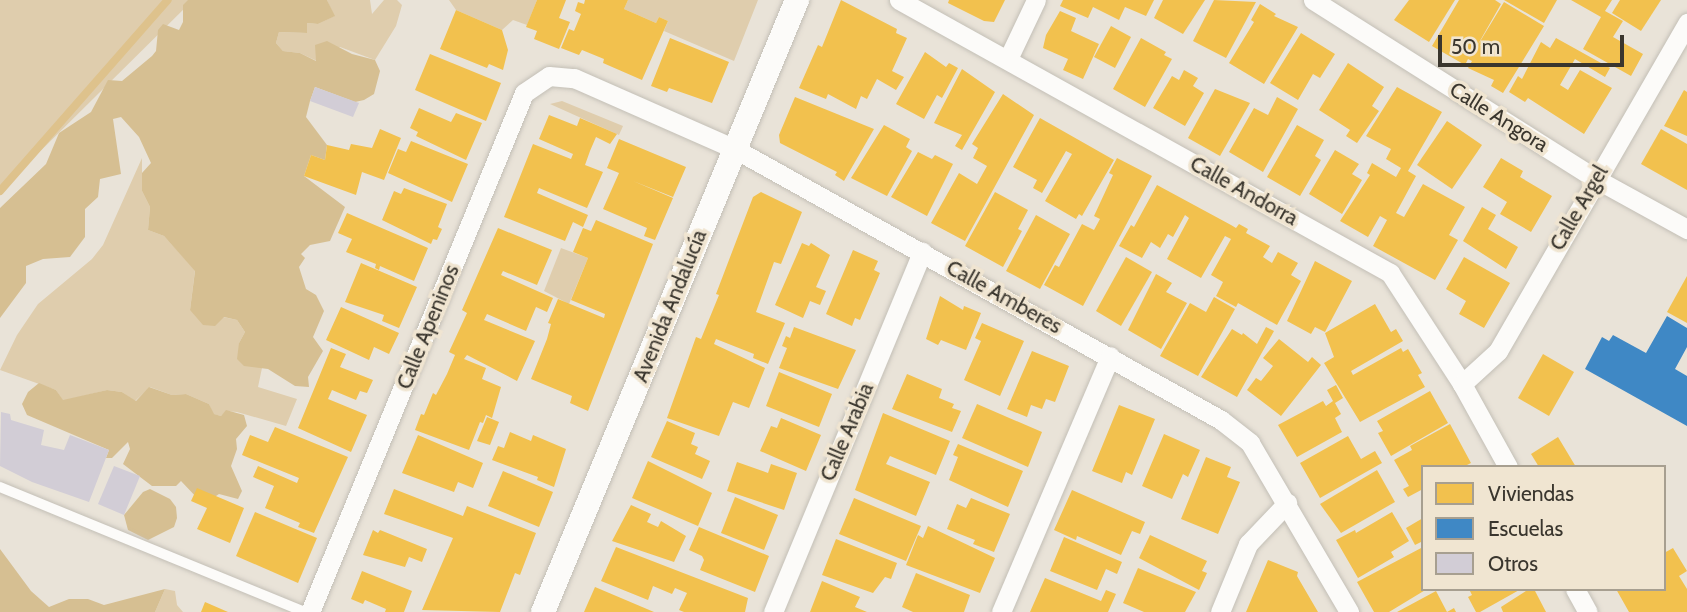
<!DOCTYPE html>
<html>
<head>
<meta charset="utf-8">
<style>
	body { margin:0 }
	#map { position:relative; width:1687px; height:612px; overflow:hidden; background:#e9e3d8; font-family:Cabin,sans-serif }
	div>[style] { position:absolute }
	.green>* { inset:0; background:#dfcdad }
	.forest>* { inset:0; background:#d6bf92 }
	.homes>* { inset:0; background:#f2c14e }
	.schools>* { inset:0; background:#3f88c5 }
	.stream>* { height:8px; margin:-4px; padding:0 4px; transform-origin:4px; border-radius:4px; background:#dec28c }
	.building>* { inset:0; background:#d2cdd6 }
	.roads { filter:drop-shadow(0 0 2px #c3bfb6) drop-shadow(0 0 2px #c3bfb6) }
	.service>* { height:10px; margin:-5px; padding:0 5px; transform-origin:5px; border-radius:5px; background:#fcfbf9 }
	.minor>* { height:19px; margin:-9.5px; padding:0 9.5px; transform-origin:9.5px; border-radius:9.5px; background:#fcfbf9 }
	.tertiary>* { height:24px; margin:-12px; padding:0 12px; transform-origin:12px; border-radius:12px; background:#fcfbf9 }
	span { translate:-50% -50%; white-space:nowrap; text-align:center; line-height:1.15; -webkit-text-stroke:7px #f0e5d1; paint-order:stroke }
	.street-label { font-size:21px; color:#3a362e }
	.legend { position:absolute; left:1421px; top:465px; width:245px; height:126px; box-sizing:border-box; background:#f0e5d1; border:2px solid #a79f90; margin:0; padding:9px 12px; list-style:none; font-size:21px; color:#3a362e }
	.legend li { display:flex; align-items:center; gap:14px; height:35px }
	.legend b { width:35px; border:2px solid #a79f90 }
	.scale { position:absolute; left:1438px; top:35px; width:186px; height:32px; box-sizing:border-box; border:4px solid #3a362e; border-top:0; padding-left:9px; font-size:21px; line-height:24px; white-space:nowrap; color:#3a362e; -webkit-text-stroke:5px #f0e5d1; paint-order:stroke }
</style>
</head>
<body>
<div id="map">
	<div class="green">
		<i style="clip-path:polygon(0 0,193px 0,0 191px)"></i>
		<i style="clip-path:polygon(327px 0,370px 0,372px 14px,384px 0,397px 0,402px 5px,396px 26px,375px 60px,340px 47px,317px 61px,300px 53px,283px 51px,276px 43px,279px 32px,307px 33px,307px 23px,318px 24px,334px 16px)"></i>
		<i style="clip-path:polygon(449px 0,537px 0,527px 25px,513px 20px,502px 30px,456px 10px)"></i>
		<i style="clip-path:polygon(628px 0,758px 0,734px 61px,664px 31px,668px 21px,659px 17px,656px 23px,624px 9px)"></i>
		<i style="clip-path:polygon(562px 101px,623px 126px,619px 135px,550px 104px)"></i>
		<i style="clip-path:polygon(142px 158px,142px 191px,150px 207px,148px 230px,164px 236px,195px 270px,190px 310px,237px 320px,245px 332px,239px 343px,262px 368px,258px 387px,297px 399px,286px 426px,237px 412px,226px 411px,221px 416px,213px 414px,209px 404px,186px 394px,172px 395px,150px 387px,135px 401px,122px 392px,107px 390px,63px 401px,56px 390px,0 370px,17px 335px,38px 304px,92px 259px,103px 245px)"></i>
		<i style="clip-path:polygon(561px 248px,588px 258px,569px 304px,544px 291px)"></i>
		<i style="clip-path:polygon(165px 589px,175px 591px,177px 605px,183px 612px,155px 612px)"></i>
	</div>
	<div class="forest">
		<i style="clip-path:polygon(188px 0,327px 0,335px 16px,318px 24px,307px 23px,307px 33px,279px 32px,276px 43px,283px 51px,300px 53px,316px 61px,315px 45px,327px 41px,352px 54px,375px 60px,380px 71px,374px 94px,364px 100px,355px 102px,315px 87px,310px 101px,306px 117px,327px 145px,325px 160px,311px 155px,304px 176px,345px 207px,330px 241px,310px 245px,301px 254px,305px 258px,299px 267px,306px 289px,316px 295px,324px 311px,313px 337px,323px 351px,308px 377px,309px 387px,295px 386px,268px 369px,244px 366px,237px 359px,239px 343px,245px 332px,237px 320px,224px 317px,215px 326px,203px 325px,190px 310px,195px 271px,164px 236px,148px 230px,150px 207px,142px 191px,142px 173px,151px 163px,139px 137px,121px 117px,113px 119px,121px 174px,100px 179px,98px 197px,85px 209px,85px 237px,70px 257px,43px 259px,26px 266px,26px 283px,0 318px,0 208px,46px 164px,59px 133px,91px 112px,108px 80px,122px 81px,152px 56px,156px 51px,158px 30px,163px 24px,179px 30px,183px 22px,183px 5px)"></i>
		<i style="clip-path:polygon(39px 383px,56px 390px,63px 400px,107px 390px,122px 392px,136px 401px,149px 387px,172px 395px,186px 394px,209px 404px,214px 414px,221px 416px,226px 410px,244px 415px,247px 426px,236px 439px,237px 449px,231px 466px,242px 491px,238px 499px,219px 494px,210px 500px,199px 500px,181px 481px,176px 486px,152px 486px,123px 464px,130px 449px,128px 442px,112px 458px,106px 458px,109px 450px,27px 415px,22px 404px,28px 392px)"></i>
		<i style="clip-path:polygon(150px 489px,170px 499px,176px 507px,177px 518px,174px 527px,148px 540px,128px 530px,124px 515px,143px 492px)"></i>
		<i style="clip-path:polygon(0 549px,31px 591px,49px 607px,69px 599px,88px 599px,104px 605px,165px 589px,155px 612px,0 612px)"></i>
	</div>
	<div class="homes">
		<i style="clip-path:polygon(537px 0,566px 0,559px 18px,570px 22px,559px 49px,534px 39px,537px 31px,526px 27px)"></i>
		<i style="clip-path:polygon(585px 0,628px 0,624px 9px,656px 23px,659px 17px,668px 21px,642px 80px,603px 63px,604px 59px,582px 50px,579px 55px,561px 48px,569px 29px,574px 31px,581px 14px,575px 11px,578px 2px,584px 4px)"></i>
		<i style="clip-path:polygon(841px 0,897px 29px,896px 33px,907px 38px,892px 71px,904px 77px,896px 90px,877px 79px,867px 99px,861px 96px,856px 109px,828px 94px,826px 99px,799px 88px,818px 45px,822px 47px)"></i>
		<i style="clip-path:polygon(949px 0,1005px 0,994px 22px,984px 21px,948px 3px)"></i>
		<i style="clip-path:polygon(1063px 0,1154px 0,1146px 16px,1125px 7px,1119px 20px,1093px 7px,1088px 18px,1060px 6px)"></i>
		<i style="clip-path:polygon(1163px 0,1205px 0,1183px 34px,1154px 18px)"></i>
		<i style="clip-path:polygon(1214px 0,1256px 2px,1226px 58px,1193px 41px)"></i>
		<i style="clip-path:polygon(1409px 0,1455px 0,1429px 42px,1394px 20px)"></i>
		<i style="clip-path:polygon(1459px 0,1495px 0,1501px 4px,1473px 53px,1504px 2px,1544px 26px,1503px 93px,1491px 86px,1494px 80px,1468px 68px,1472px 61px,1468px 59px,1465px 65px,1432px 46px)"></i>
		<i style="clip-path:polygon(1504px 0,1557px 0,1544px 23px)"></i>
		<i style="clip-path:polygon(1571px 0,1612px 0,1605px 11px,1623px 21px,1613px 37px,1643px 54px,1631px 76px,1583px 49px,1601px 17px)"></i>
		<i style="clip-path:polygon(1620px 0,1661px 0,1641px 31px,1612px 13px)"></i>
		<i style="clip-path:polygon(1260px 4px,1276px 14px,1274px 16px,1298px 27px,1264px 84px,1229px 63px,1254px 22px,1251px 20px)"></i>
		<i style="clip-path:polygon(456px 10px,502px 30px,508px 50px,503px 70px,489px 64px,487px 68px,440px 49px)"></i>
		<i style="clip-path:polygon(1060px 11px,1076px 18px,1071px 31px,1099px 44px,1083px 79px,1063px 70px,1068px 59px,1043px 48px,1046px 35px)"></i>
		<i style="clip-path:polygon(1111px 26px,1131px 37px,1115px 68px,1094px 57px)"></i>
		<i style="clip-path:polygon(1301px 33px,1335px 54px,1320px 78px,1313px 74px,1298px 100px,1270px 83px)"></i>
		<i style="clip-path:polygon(670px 38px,729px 62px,712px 103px,669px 88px,667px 92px,651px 86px)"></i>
		<i style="clip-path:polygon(1141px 38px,1166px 52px,1164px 55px,1172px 59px,1145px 107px,1113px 89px)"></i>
		<i style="clip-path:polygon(1556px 38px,1610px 68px,1605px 77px,1575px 59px,1560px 85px,1568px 90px,1580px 70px,1612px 88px,1584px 134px,1528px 98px,1525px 102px,1509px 92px,1518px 76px,1522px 79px,1541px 42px,1550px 48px)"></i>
		<i style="clip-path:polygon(925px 52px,946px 67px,949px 63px,958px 68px,942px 98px,937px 95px,924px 119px,896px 104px)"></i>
		<i style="clip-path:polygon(430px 54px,501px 83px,486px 121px,415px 90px)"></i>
		<i style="clip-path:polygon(1348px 63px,1384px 87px,1372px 106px,1379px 111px,1357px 143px,1346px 136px,1350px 130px,1319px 110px)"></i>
		<i style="clip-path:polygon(962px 69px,995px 92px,962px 150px,955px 146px,962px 135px,934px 123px)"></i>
		<i style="clip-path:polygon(1184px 70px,1198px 78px,1193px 86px,1204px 93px,1185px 126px,1153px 108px,1172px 76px,1179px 80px)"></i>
		<i style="clip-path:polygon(1397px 87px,1442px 112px,1408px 171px,1416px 176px,1396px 213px,1404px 217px,1423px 184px,1465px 207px,1449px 235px,1458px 240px,1435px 280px,1373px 246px,1387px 220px,1380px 216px,1368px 237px,1340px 221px,1370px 175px,1367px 173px,1372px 163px,1396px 177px,1401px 168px,1386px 159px,1391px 149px,1366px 136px)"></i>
		<i style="clip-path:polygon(1215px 89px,1250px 103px,1220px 156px,1188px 138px)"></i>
		<i style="clip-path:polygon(1684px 90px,1687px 92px,1687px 136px,1664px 126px)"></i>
		<i style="clip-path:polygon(1003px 94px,1034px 115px,965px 241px,931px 223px,959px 173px,977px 184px,987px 166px,973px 158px,978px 148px,972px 144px)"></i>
		<i style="clip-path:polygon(795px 97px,874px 129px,844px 181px,835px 175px,837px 172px,780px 143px,779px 135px)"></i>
		<i style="clip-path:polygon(1277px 97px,1298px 109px,1263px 172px,1229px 152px,1254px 108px,1268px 115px)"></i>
		<i style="clip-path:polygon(419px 108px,451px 122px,456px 113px,482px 123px,466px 160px,416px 136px,418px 132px,410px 128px)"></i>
		<i style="clip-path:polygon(549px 115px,577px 126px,580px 118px,617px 134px,610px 144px,596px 137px,590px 151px,585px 165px,603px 172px,587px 208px,539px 188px,537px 193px,588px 215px,583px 227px,573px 222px,565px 241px,504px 217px,533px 144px,571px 159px,573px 154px,539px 139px)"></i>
		<i style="clip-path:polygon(1040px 118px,1114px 160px,1082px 216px,1079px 214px,1076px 219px,1045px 201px,1072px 154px,1066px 151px,1042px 193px,1033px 188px,1037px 180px,1013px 167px)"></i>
		<i style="clip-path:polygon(1447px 121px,1482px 145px,1452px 189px,1417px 165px)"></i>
		<i style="clip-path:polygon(884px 125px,910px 139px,906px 147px,912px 151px,887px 196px,851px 178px)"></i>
		<i style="clip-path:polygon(1297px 125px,1324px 140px,1315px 156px,1321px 160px,1300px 196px,1267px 177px)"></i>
		<i style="clip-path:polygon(380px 129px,401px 138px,384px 180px,362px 172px,356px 195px,304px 176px,311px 155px,325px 160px,327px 145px,349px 150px,351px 144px,372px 148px)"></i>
		<i style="clip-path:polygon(1661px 129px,1687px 144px,1687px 190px,1641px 164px)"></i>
		<i style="clip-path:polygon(619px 139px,686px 167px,673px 197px,633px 181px,673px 198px,655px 240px,644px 236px,647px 228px,603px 209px,619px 173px,607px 168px)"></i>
		<i style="clip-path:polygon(411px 141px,468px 164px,452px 202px,388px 173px,398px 149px,406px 152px)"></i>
		<i style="clip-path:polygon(1335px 150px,1359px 164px,1352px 174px,1362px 180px,1342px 214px,1309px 194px)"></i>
		<i style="clip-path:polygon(918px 152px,932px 159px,935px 155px,953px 164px,927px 216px,891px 197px)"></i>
		<i style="clip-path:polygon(1117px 158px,1152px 176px,1083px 306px,1044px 285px,1055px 265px,1059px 267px,1082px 224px,1094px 230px,1100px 219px,1094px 216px,1113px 175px,1109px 173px)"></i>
		<i style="clip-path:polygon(1501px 158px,1523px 171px,1520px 177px,1552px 196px,1531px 232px,1500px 214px,1507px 202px,1483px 187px)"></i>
		<i style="clip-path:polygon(1157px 185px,1231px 225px,1236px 228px,1239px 224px,1248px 229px,1246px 233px,1270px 246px,1263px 257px,1272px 263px,1278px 252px,1298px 263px,1291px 275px,1301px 281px,1277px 325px,1238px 303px,1236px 307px,1216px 296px,1223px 282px,1211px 275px,1231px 239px,1225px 236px,1201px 278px,1167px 259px,1189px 218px,1185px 215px,1173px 237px,1168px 234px,1160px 248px,1151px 242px,1142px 258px,1119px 246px,1131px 225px,1134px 227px)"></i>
		<i style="clip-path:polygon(404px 188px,447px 204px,438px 227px,442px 229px,437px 240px,433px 239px,431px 244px,382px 220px,394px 191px,401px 194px)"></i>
		<i style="clip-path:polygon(761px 192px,802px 212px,781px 264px,774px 262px,756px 312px,785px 323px,768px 364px,753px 358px,754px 354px,716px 339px,714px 344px,765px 368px,749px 408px,733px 402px,719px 436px,667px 418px,696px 337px,701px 339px,719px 295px,716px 294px,753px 197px)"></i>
		<i style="clip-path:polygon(995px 192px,1028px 210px,1018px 229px,1022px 231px,1003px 267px,965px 246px)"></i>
		<i style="clip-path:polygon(1482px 207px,1496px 215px,1488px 229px,1518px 247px,1506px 269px,1463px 241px)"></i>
		<i style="clip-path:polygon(347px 213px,428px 248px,414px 281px,380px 266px,379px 270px,375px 268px,376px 264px,346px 252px,352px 239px,338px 233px)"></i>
		<i style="clip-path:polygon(1036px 215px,1070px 234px,1040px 289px,1006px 271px)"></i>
		<i style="clip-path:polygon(596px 220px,653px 244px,588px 411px,570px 403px,572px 396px,531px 379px,547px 339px,551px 324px,548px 323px,558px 299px,604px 318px,605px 314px,571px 300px,588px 258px,573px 252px,583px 228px,591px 231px)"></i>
		<i style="clip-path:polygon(498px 228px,552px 250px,537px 285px,503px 271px,501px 275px,553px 298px,547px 312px,536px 307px,526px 331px,487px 314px,484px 320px,535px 341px,517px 381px,467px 355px,464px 359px,486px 368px,482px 379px,501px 387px,492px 418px,486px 415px,483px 423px,480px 422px,469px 450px,415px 430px,421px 414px,424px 415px,433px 393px,436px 395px,447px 374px,455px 355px,449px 352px,467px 313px,462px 310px)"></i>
		<i style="clip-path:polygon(802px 243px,809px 246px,811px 243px,830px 255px,816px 287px,826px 291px,820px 305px,810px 301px,803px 318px,775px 305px)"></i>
		<i style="clip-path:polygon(853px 250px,878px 261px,874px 270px,880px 273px,860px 320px,855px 318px,852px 326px,826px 314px)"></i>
		<i style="clip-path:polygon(1126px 257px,1152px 272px,1121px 326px,1096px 311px)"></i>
		<i style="clip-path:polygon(1464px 257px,1510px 283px,1484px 328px,1459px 314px,1466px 301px,1446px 289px)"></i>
		<i style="clip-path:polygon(1315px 261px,1352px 281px,1325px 332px,1315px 327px,1311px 334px,1287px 321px)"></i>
		<i style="clip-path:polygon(361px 263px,417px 287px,399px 328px,382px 321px,384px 315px,345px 302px)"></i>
		<i style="clip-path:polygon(1156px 274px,1172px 283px,1166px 292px,1187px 303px,1161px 349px,1128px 330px)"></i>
		<i style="clip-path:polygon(1687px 276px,1687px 323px,1667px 312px)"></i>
		<i style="clip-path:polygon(940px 296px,963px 310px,964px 306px,981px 313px,966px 350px,941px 340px,938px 345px,926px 339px)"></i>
		<i style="clip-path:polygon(1214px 297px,1235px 309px,1198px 376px,1160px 356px,1190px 303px,1206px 312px)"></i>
		<i style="clip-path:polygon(1375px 304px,1391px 332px,1396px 329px,1403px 341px,1351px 371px,1353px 375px,1401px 348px,1403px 352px,1408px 349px,1422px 373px,1418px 375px,1425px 387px,1360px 422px,1324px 363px,1334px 357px,1325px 333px)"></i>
		<i style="clip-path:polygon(341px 307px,399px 333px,389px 354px,374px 347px,369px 360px,326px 340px)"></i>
		<i style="clip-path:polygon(982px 323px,1024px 341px,1000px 396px,964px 380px,981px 341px,975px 338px)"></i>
		<i style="clip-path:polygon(794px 327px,856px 350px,838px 389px,779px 368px,787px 348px,782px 346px,786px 336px,790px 338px)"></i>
		<i style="clip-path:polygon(1266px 327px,1274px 331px,1237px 397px,1201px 377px,1232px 329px,1242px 335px,1243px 333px,1257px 344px)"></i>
		<i style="clip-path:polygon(1279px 339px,1308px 362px,1312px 357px,1321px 365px,1281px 416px,1247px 390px,1256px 378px,1261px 381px,1273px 366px,1263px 358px)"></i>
		<i style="clip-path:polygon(331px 348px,346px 354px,340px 367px,373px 380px,367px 393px,360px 391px,356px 400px,332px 390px,328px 399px,367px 415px,351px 452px,298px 428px)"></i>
		<i style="clip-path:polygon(1032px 351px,1069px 366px,1055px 402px,1046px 399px,1042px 409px,1031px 405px,1027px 417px,1007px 409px)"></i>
		<i style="clip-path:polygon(1543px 354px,1574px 372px,1549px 416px,1518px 398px)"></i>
		<i style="clip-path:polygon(779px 372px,832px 394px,819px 427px,766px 406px)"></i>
		<i style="clip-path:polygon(907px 374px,942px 389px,939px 398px,954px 404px,952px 408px,961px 411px,952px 432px,892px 409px)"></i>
		<i style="clip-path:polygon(1336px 385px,1343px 398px,1335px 403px,1341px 414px,1335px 418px,1342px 432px,1297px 457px,1278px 425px,1323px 401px,1326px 406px,1333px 401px,1327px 390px)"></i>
		<i style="clip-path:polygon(1430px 391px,1448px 423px,1391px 456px,1378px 433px,1383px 431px,1377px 421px)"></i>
		<i style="clip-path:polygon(977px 404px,1042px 432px,1028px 467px,962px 438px)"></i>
		<i style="clip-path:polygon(1119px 405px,1155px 419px,1132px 475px,1126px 472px,1122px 483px,1092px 471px)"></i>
		<i style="clip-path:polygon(883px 413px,950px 441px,936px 475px,890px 456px,886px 464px,930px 482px,916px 516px,855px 490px)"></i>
		<i style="clip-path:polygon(487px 417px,499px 422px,490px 445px,477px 441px)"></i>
		<i style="clip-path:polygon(781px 418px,821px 435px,806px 471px,760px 451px,771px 426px,777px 428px)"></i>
		<i style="clip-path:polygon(667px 421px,695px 433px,691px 444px,698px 447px,695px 454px,710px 461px,702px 479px,651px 457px)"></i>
		<i style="clip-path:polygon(1450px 424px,1471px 463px,1463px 467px,1423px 467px,1423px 489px,1408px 497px,1403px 489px,1409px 486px,1394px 460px,1412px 450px,1410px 446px)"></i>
		<i style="clip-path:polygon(275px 427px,348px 457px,314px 533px,298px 527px,300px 523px,265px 508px,274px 486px,253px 477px,258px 466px,297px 483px,299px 478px,242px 455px,250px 435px,268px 442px)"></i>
		<i style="clip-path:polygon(510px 432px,531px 441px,533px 435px,566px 449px,554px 487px,537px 480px,538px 477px,492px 460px,498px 446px,504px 448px)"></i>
		<i style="clip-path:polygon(1164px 434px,1200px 450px,1188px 477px,1183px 474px,1172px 499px,1142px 486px)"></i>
		<i style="clip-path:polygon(418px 435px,483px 463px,473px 488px,458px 482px,454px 492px,402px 473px)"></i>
		<i style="clip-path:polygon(1348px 436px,1361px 459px,1375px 451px,1382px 463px,1320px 498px,1300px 463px)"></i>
		<i style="clip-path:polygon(1558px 437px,1576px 467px,1539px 467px,1531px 454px)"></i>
		<i style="clip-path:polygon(958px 444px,1023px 471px,1008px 507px,949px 480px,958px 457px,953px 455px)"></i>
		<i style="clip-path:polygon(1206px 457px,1231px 467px,1227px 477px,1240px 482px,1218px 534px,1181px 519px)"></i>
		<i style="clip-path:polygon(648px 461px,712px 493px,698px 526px,632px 498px)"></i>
		<i style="clip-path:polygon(737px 462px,768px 473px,771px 464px,797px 473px,784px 510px,727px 491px)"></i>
		<i style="clip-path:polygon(1377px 470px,1395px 502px,1341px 533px,1320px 504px)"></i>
		<i style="clip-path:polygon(503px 471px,553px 492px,539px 527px,488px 506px)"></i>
		<i style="clip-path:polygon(197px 488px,244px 508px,230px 543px,197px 529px,207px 508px,191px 501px)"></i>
		<i style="clip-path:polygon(394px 489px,463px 516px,467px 506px,536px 533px,520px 575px,515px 573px,500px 612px,422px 610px,453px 538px,384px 514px)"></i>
		<i style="clip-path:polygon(1072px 490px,1145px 522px,1140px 534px,1132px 531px,1121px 555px,1077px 536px,1076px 540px,1054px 530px)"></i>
		<i style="clip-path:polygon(735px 497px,778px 515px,764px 550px,721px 533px)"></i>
		<i style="clip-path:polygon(854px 498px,921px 526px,906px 561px,839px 534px)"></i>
		<i style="clip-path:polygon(971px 498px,1010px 514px,994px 552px,973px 544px,975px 540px,947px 529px,957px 504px,966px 508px)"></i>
		<i style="clip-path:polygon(631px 505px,651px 514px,647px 522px,658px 527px,661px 521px,686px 536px,674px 562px,612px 541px)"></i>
		<i style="clip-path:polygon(255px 512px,317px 538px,298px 583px,236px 556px)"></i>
		<i style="clip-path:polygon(1392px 512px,1409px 541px,1391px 552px,1394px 557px,1358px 578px,1336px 540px,1355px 530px,1356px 533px)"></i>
		<i style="clip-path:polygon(1423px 518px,1423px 541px,1415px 545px,1406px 528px)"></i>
		<i style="clip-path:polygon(928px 526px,995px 558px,980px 593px,906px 565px,918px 535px,923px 538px)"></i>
		<i style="clip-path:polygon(699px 527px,769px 556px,755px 592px,700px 570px,704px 560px,702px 556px,689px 550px)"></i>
		<i style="clip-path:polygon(373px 530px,378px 533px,380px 530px,427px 549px,422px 562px,409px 557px,405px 567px,363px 555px)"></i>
		<i style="clip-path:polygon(1150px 535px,1207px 561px,1202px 571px,1207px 573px,1199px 590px,1139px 558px)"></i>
		<i style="clip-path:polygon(1064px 537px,1122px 562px,1117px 574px,1106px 569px,1097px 590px,1050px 571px)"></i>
		<i style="clip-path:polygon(836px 539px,897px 563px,891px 579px,885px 577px,873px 593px,822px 575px)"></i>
		<i style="clip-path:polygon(616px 547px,748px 598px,745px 612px,684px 612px,679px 610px,687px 593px,675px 588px,672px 594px,653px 586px,648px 600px,601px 581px)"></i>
		<i style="clip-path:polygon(1423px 547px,1423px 589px,1427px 589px,1389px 612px,1374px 612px,1357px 582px)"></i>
		<i style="clip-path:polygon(1673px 548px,1687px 571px,1679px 576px,1687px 589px,1687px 612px,1629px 612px,1616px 589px,1664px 589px,1664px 553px)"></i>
		<i style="clip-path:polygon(1268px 560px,1298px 572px,1297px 576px,1318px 612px,1246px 612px)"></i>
		<i style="clip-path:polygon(1138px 568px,1196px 592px,1185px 612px,1144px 612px,1123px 603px)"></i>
		<i style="clip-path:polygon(362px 571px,412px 591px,404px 612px,385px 612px,386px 609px,365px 600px,363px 604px,351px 599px)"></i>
		<i style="clip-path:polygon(916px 573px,970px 595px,964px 612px,913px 612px,902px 607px)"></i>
		<i style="clip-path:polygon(1045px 578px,1101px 601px,1106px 590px,1116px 594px,1108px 612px,1030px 612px)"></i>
		<i style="clip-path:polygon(822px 581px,860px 597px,855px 607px,867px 612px,810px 612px)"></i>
		<i style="clip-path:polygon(595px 587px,654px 612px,584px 612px)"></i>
		<i style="clip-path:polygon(1469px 589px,1521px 589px,1480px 612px,1476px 612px,1468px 597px,1472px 595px)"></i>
		<i style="clip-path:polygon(1529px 589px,1534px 589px,1546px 612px,1503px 612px,1501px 607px)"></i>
		<i style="clip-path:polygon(1436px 591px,1447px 612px,1454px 608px,1456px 612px,1397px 612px)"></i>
		<i style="clip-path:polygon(205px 602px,228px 612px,201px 612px)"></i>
	</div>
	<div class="schools">
		<i style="clip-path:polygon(1667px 316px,1687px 328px,1687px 347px,1675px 369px,1687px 376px,1687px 426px,1585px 369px,1602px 337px,1609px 341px,1613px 335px,1646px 353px)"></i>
	</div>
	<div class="stream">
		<i style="left:0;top:191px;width:254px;rotate:-48.7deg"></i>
	</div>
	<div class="building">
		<i style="clip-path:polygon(315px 87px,359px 103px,353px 117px,310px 101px)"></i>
		<i style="clip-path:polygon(1px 412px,10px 414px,11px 420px,44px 430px,41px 445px,64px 450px,70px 435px,109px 450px,89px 502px,32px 482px,0 466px)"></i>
		<i style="clip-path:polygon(114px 466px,140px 476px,124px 515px,98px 504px)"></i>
	</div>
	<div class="roads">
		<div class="service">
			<i style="left:0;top:487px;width:330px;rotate:22.3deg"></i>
		</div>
		<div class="minor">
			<i style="left:899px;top:0;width:562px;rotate:29.07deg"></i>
			<i style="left:1390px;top:273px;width:132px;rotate:57deg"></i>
			<i style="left:1462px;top:384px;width:95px;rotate:61deg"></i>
			<i style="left:1313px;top:0;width:335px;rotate:32.3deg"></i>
			<i style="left:1596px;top:179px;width:104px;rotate:28.8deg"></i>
			<i style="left:1008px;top:59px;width:65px;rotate:-64.6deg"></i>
			<i style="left:1462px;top:384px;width:49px;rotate:-42.5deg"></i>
			<i style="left:1498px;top:351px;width:379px;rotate:-60deg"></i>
			<i style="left:1575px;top:589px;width:26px;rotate:61deg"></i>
			<i style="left:310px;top:612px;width:561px;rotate:-67.59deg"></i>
			<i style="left:524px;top:93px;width:30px;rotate:-34deg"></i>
			<i style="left:549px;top:76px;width:25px;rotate:5deg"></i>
			<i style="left:574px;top:78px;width:176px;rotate:23.8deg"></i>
			<i style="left:735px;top:149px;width:556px;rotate:29.14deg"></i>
			<i style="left:1221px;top:420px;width:37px;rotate:38deg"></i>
			<i style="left:1250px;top:443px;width:196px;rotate:59.6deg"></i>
			<i style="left:773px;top:612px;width:390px;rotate:-67.5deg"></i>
			<i style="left:1001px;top:612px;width:278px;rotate:-66.9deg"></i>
			<i style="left:1220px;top:612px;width:74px;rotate:-67.6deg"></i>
			<i style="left:1248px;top:544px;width:57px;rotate:-46.4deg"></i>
		</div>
		<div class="tertiary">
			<i style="left:543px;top:612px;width:663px;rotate:-67.46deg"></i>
		</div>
	</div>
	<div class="street-label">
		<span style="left:1499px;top:117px;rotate:32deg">Calle Angora</span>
		<span style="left:1244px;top:191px;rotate:29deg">Calle Andorra</span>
		<span style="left:1579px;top:208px;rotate:-60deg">Calle Argel</span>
		<span style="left:1004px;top:297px;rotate:29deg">Calle Amberes</span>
		<span style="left:670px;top:306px;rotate:-68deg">Avenida Andalucía</span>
		<span style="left:428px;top:327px;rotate:-68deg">Calle Apeninos</span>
		<span style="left:847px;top:432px;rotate:-67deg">Calle Arabia</span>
	</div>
	<ul class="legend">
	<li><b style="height:19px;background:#f2c14e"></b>Viviendas</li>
	<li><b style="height:19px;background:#3f88c5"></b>Escuelas</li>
	<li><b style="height:19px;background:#d2cdd6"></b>Otros</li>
	</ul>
	<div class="scale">50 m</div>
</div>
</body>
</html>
